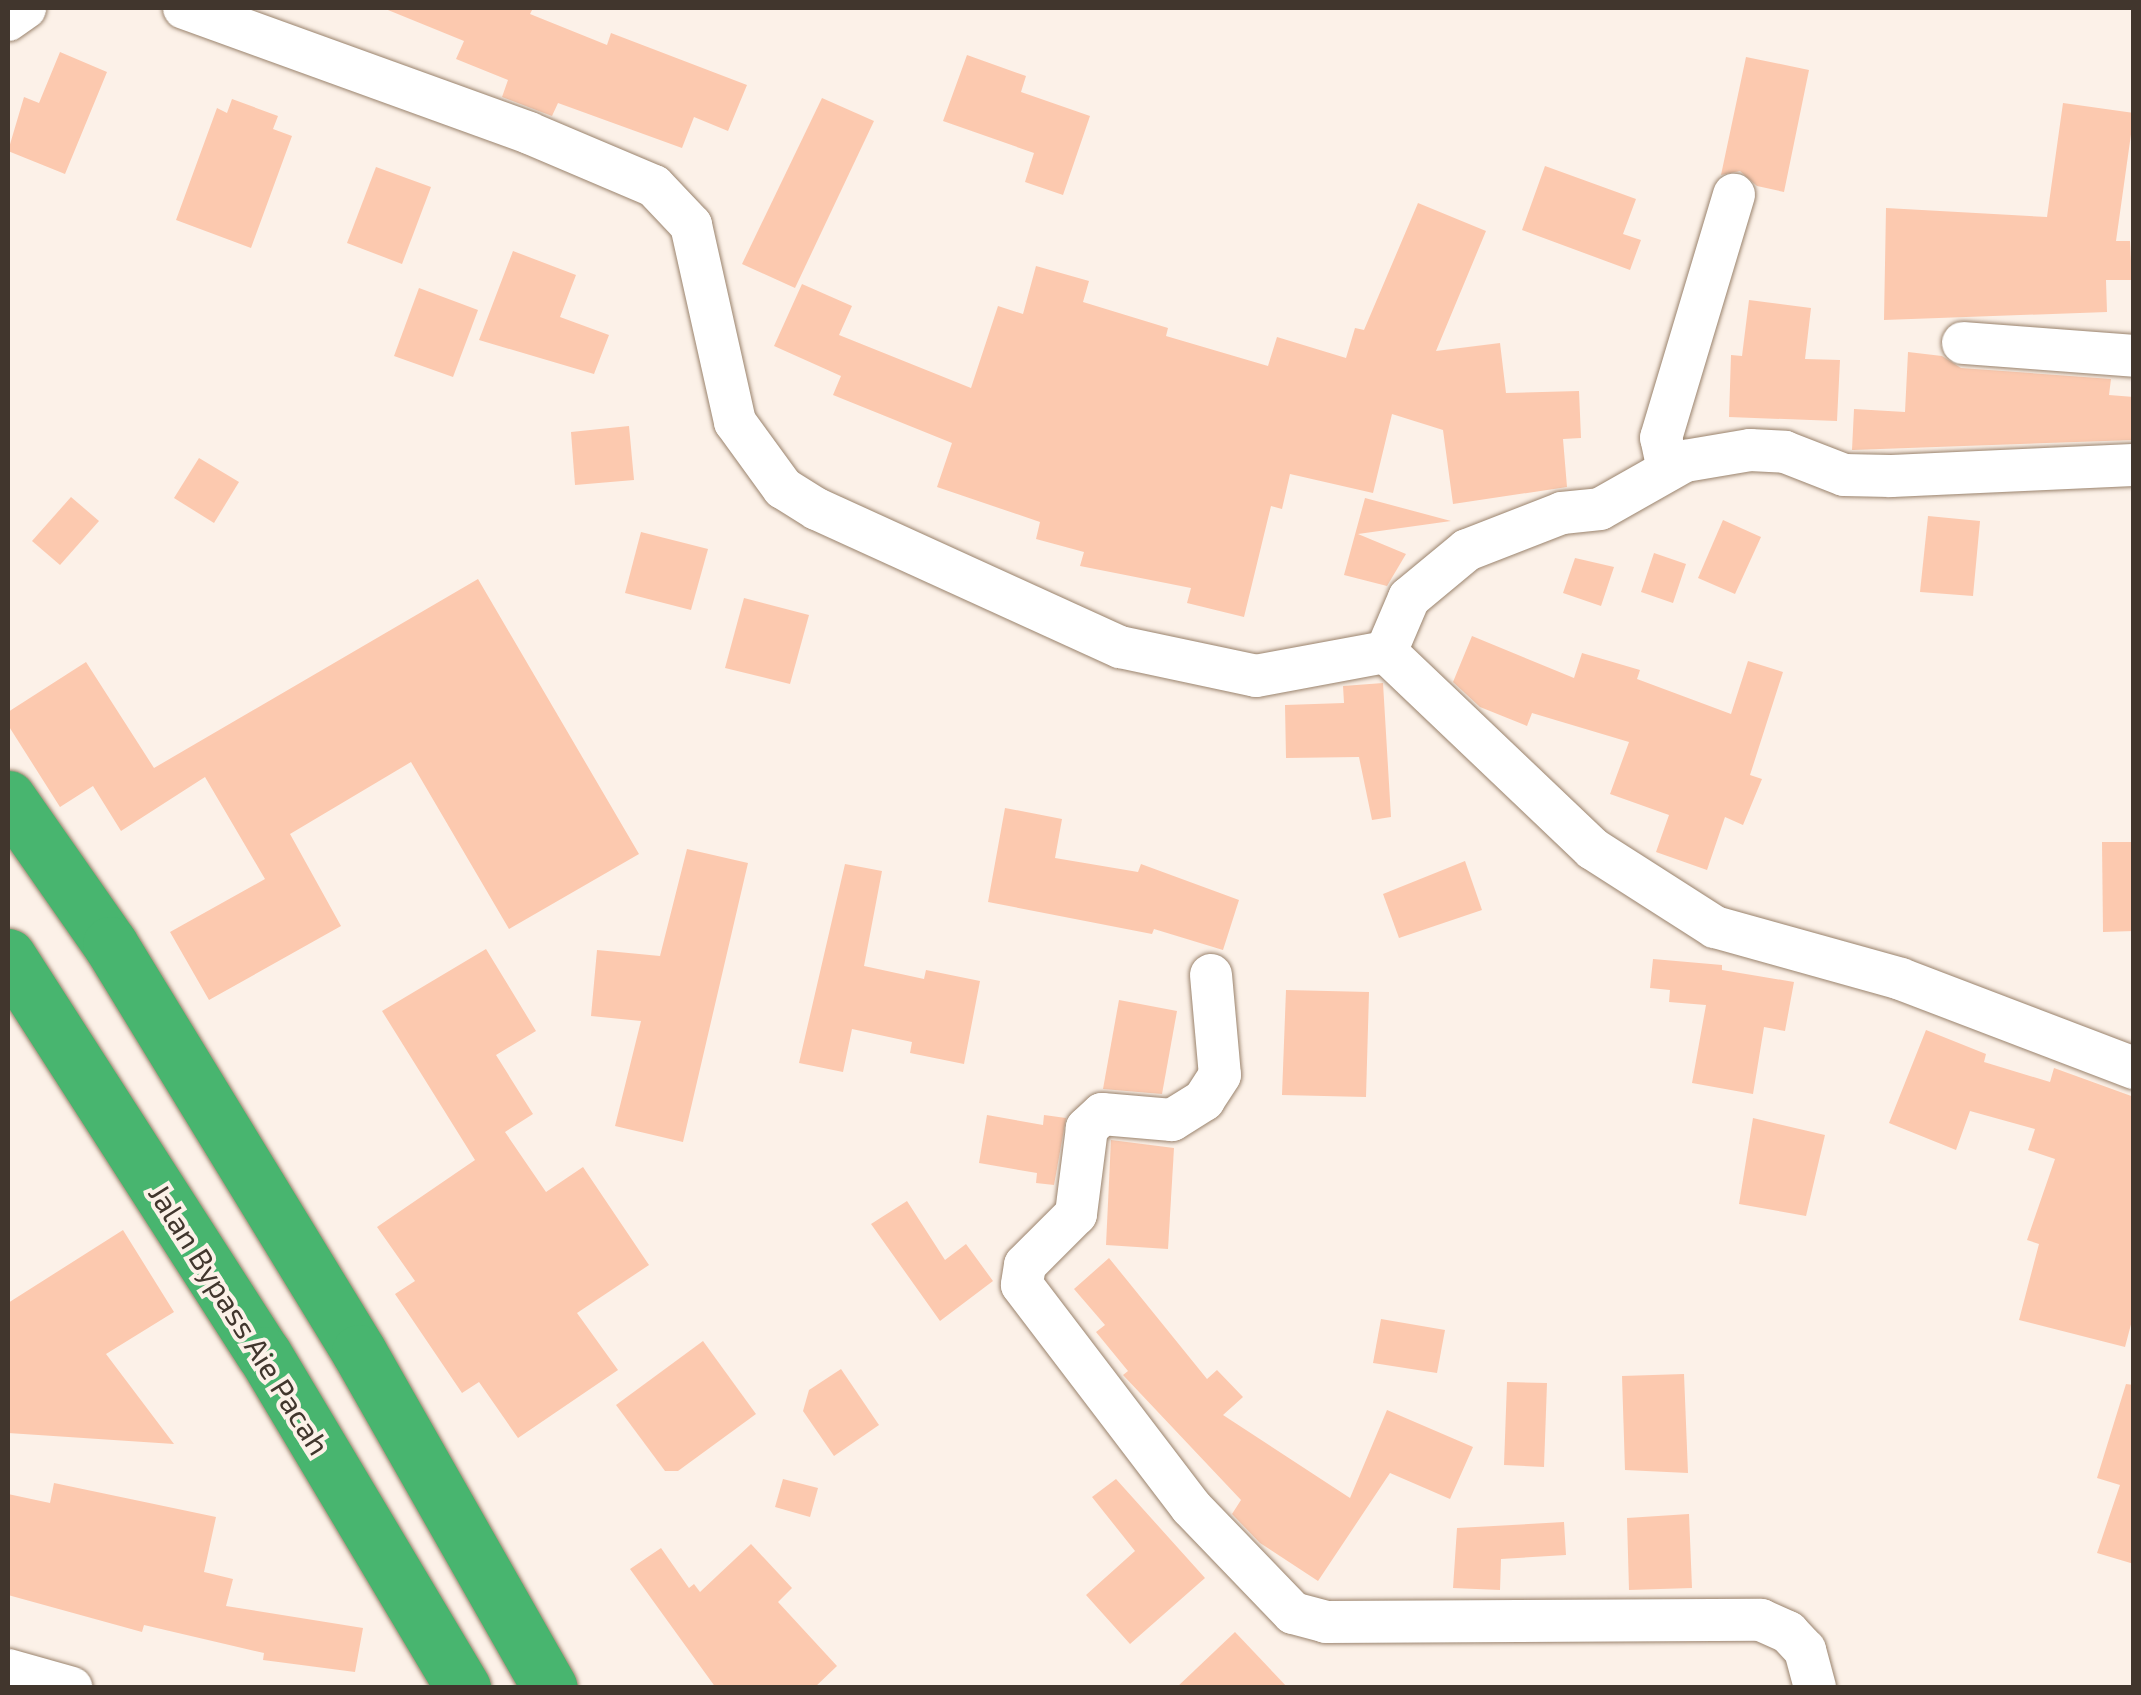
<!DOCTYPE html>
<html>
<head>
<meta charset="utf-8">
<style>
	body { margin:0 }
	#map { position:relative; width:2141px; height:1695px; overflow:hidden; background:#fcf1e8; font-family:"Exo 2",sans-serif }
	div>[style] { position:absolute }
	.building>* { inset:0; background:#fcc9af }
	.roads { filter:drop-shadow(0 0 2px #9a836d) drop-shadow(0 0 2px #9a836d) }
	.minor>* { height:42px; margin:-21px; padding:0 21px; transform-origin:21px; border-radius:21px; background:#fff }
	.highway>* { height:55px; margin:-27.5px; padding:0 27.5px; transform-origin:27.5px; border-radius:27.5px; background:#48b56f }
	span { translate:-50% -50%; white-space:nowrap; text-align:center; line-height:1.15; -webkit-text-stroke:8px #fcf1e8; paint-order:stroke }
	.street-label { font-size:30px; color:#41362d }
	.frame { position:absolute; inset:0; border:10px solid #41362d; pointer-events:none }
</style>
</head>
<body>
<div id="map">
	<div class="building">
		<i style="clip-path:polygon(383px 8px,533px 8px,530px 14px,607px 45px,611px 33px,747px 85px,728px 131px,694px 117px,682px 148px,558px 103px,552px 116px,502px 97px,508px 80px,456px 59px,464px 41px)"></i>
		<i style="clip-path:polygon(60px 52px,107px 72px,65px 174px,8px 151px,24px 97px,39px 103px)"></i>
		<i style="clip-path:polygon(967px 55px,1026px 76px,1021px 92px,1090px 116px,1063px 195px,1025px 182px,1034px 153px,943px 121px)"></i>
		<i style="clip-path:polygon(1746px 57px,1809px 70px,1784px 192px,1757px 186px,1740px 171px,1721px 175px)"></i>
		<i style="clip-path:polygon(822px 98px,874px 121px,795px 288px,742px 264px)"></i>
		<i style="clip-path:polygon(232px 99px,278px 116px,273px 129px,292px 136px,251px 248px,176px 220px,217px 108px,227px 113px)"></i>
		<i style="clip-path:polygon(2063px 103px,2134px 113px,2116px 241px,2130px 241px,2132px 280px,2106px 280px,2107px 312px,1884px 320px,1886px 208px,2047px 217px)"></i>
		<i style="clip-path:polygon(1545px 166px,1636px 199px,1623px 234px,1641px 240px,1630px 270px,1522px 230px)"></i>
		<i style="clip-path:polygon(376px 167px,431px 187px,402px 264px,347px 243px)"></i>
		<i style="clip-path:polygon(1418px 203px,1486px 231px,1436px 351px,1500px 343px,1506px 393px,1579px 391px,1581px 438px,1563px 439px,1567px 487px,1453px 504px,1443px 430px,1392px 414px,1373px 493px,1290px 474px,1282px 509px,1271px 506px,1244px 617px,1187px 603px,1191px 588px,1080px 566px,1084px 552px,1036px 539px,1040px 522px,937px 487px,952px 443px,833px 395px,841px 376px,774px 346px,802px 284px,852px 306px,839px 335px,971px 388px,998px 306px,1023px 314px,1036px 266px,1089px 281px,1083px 302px,1168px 328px,1166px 336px,1268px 366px,1277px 337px,1346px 358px,1355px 328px,1364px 330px)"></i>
		<i style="clip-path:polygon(513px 251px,576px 275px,560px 317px,609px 335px,594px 374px,479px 340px)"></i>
		<i style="clip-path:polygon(419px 288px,478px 310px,453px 377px,394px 356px)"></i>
		<i style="clip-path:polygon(1749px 300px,1811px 308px,1805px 359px,1840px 360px,1837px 421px,1729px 417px,1731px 355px,1742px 356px)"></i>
		<i style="clip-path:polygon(1908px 352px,1942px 356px,1961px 368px,2111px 379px,2109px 395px,2134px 397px,2134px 440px,1852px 450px,1854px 409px,1905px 412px)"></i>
		<i style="clip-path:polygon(629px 426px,634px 480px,575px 485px,571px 432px)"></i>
		<i style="clip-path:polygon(199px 458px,239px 482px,214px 523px,174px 498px)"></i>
		<i style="clip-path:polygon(71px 497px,99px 521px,60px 565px,32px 541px)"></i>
		<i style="clip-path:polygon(1365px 498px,1451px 521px,1358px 534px,1406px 554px,1387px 586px,1344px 575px)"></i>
		<i style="clip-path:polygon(1928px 516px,1980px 521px,1973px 596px,1920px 592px)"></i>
		<i style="clip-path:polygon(1723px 520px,1761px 537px,1735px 594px,1698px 578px)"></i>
		<i style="clip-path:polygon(641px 532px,708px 549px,691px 610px,625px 593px)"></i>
		<i style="clip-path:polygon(1654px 553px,1686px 564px,1673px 603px,1641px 592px)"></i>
		<i style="clip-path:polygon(1575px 558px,1614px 567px,1601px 606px,1563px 593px)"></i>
		<i style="clip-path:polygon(478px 579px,639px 854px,509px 929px,411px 762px,290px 834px,341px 926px,209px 1000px,170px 932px,265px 879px,205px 777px,121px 831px,93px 786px,60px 807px,8px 725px,8px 712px,86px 662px,154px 768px)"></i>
		<i style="clip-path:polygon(744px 598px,809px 615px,790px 684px,725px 668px)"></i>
		<i style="clip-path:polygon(1472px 636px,1574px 678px,1582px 653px,1640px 670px,1637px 679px,1731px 714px,1748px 661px,1783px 672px,1750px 775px,1762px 779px,1743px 825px,1725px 817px,1707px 870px,1656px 852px,1669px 815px,1610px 794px,1629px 742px,1532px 713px,1527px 726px,1480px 707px,1453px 682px)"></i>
		<i style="clip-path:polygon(1383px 683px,1391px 817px,1372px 820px,1359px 757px,1286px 758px,1285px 705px,1344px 703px,1343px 686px)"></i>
		<i style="clip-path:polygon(1005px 808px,1062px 819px,1055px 858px,1138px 872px,1141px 864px,1239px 900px,1223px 950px,1154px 929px,1152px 934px,988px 902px)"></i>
		<i style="clip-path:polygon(2102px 842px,2134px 842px,2134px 931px,2103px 932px)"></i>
		<i style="clip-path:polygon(687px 849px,748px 863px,683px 1142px,615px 1126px,641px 1021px,591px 1016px,597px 950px,660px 956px)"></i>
		<i style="clip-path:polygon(1465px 861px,1482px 910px,1399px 938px,1383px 894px)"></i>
		<i style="clip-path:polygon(845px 864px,882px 871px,864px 966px,924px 979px,926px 970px,980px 981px,964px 1064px,910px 1053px,912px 1042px,852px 1029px,843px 1072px,799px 1063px)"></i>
		<i style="clip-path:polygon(486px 949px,536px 1031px,496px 1055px,533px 1114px,505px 1132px,546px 1192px,583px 1167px,649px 1265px,577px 1313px,618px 1370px,518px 1438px,479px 1382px,462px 1393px,395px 1294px,415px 1281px,377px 1227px,475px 1160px,382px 1011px)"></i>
		<i style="clip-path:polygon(1653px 959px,1722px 965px,1722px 970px,1794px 982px,1785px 1031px,1764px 1027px,1753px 1094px,1692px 1083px,1706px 1005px,1669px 1002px,1670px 990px,1650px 988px)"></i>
		<i style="clip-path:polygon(1286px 990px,1369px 992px,1366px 1097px,1282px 1095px)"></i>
		<i style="clip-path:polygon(1119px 1000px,1177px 1011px,1162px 1094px,1103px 1089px)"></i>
		<i style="clip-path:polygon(1926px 1030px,1986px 1054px,1984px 1062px,2050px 1082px,2054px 1068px,2134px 1097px,2134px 1313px,2125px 1347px,2019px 1320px,2039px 1244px,2027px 1240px,2055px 1159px,2028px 1150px,2035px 1129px,1970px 1111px,1956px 1150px,1889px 1123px)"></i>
		<i style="clip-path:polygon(987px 1115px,1043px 1125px,1044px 1115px,1066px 1118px,1054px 1185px,1036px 1183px,1037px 1173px,979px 1163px)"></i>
		<i style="clip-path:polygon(1753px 1118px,1825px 1135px,1806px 1216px,1739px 1204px)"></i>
		<i style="clip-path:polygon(1111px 1140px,1174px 1148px,1168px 1249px,1106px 1245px)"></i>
		<i style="clip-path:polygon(907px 1201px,945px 1260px,966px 1244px,993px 1281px,940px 1321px,871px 1224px)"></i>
		<i style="clip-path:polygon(123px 1230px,174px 1312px,106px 1354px,174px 1444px,8px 1433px,8px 1303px)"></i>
		<i style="clip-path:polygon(1109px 1258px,1207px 1379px,1217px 1370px,1243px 1397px,1223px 1415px,1350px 1498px,1387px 1410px,1473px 1447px,1450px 1499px,1390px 1473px,1318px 1581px,1260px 1543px,1232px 1514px,1241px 1500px,1123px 1375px,1128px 1371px,1096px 1332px,1105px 1325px,1074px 1289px)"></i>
		<i style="clip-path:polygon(1381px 1319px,1445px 1330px,1437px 1373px,1373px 1363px)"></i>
		<i style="clip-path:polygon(703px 1341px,756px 1414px,678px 1471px,665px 1471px,616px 1405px)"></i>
		<i style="clip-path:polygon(841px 1369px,879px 1425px,834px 1456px,803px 1411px,809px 1390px)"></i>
		<i style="clip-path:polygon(1684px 1374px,1688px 1473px,1625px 1470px,1622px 1376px)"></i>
		<i style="clip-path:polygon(1507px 1382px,1547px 1383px,1544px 1467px,1504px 1465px)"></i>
		<i style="clip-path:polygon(2126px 1384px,2134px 1385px,2134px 1564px,2097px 1553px,2120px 1485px,2097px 1478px)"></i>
		<i style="clip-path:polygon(783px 1479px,818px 1488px,810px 1517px,775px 1507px)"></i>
		<i style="clip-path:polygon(1116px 1479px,1205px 1578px,1130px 1644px,1086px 1595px,1135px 1551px,1092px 1497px)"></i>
		<i style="clip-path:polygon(54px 1483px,216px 1517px,204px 1572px,233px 1579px,226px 1606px,363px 1628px,355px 1672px,263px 1660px,264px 1653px,144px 1625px,142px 1632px,8px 1595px,8px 1494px,50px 1503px)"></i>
		<i style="clip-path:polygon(1689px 1514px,1692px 1588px,1629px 1590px,1627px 1518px)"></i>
		<i style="clip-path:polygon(1564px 1522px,1566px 1555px,1501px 1559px,1500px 1590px,1453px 1588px,1457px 1528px)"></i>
		<i style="clip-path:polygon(751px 1544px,792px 1588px,778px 1602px,837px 1666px,814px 1688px,716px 1688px,630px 1569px,661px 1548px,689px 1588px,694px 1584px,700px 1592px)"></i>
		<i style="clip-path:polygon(1235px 1632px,1288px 1688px,1176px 1688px)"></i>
	</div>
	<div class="roads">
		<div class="minor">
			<i style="left:184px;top:8px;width:367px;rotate:19.9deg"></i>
			<i style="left:529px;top:133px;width:136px;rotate:23deg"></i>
			<i style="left:654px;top:186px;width:54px;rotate:46.5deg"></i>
			<i style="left:691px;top:225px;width:202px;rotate:77.4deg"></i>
			<i style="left:735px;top:422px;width:82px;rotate:54deg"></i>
			<i style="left:783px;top:488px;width:40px;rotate:32deg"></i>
			<i style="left:817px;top:509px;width:333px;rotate:24.5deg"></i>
			<i style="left:1120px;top:647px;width:139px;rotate:12deg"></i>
			<i style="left:1256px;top:676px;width:132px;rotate:-10.5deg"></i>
			<i style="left:1386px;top:652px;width:286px;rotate:43.6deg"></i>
			<i style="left:1593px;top:849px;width:145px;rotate:32.6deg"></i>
			<i style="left:1715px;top:927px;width:193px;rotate:15.6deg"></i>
			<i style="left:1901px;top:979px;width:249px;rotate:20.9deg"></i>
			<i style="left:8px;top:20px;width:21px;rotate:-35deg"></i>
			<i style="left:1963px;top:343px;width:171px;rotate:4.3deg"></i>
			<i style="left:1668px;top:470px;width:33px;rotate:-102deg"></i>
			<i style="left:1661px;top:438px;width:254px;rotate:-73.3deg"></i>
			<i style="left:1386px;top:652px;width:59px;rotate:-66.9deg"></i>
			<i style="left:1409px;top:598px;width:75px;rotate:-39.6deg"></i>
			<i style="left:1467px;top:550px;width:102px;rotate:-21.3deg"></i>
			<i style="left:1562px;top:513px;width:38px;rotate:-6deg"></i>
			<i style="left:1600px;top:509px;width:98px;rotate:-29.5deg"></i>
			<i style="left:1685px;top:461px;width:66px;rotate:-9.6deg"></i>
			<i style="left:1750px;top:450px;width:35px;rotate:3deg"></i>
			<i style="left:1785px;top:452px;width:63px;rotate:21.3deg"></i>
			<i style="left:1844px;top:475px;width:47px;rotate:1.2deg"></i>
			<i style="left:1891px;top:476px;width:243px;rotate:-2.6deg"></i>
			<i style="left:1211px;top:975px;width:100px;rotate:84.9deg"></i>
			<i style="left:1220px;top:1075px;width:30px;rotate:123deg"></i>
			<i style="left:1204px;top:1100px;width:38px;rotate:148deg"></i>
			<i style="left:1172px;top:1120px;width:70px;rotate:-175.1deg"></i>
			<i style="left:1102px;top:1114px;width:21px;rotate:137deg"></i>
			<i style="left:1087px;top:1128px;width:87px;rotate:97.3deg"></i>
			<i style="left:1076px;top:1214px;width:72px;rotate:135deg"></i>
			<i style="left:1025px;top:1265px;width:20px;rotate:99deg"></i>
			<i style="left:1022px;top:1285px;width:279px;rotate:52.7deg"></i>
			<i style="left:1191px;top:1507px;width:147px;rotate:46.1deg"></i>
			<i style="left:1293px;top:1613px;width:34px;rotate:15deg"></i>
			<i style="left:1326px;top:1622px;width:435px;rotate:-0.3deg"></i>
			<i style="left:1761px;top:1620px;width:30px;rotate:24deg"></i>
			<i style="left:1788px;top:1632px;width:25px;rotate:47deg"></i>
			<i style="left:1805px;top:1650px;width:39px;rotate:75deg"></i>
			<i style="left:8px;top:1670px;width:66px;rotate:15.7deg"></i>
		</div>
		<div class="highway">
			<i style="left:8px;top:798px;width:178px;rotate:55.1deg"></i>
			<i style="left:110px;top:944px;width:478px;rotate:58.6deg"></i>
			<i style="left:359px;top:1352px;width:386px;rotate:60.4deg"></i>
			<i style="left:8px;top:956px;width:473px;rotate:57.3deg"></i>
			<i style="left:264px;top:1354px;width:389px;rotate:59.2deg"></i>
		</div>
	</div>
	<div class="street-label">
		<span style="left:240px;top:1319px;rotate:58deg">Jalan Bypass Aie Pacah</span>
	</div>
	<div class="frame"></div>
</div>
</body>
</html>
